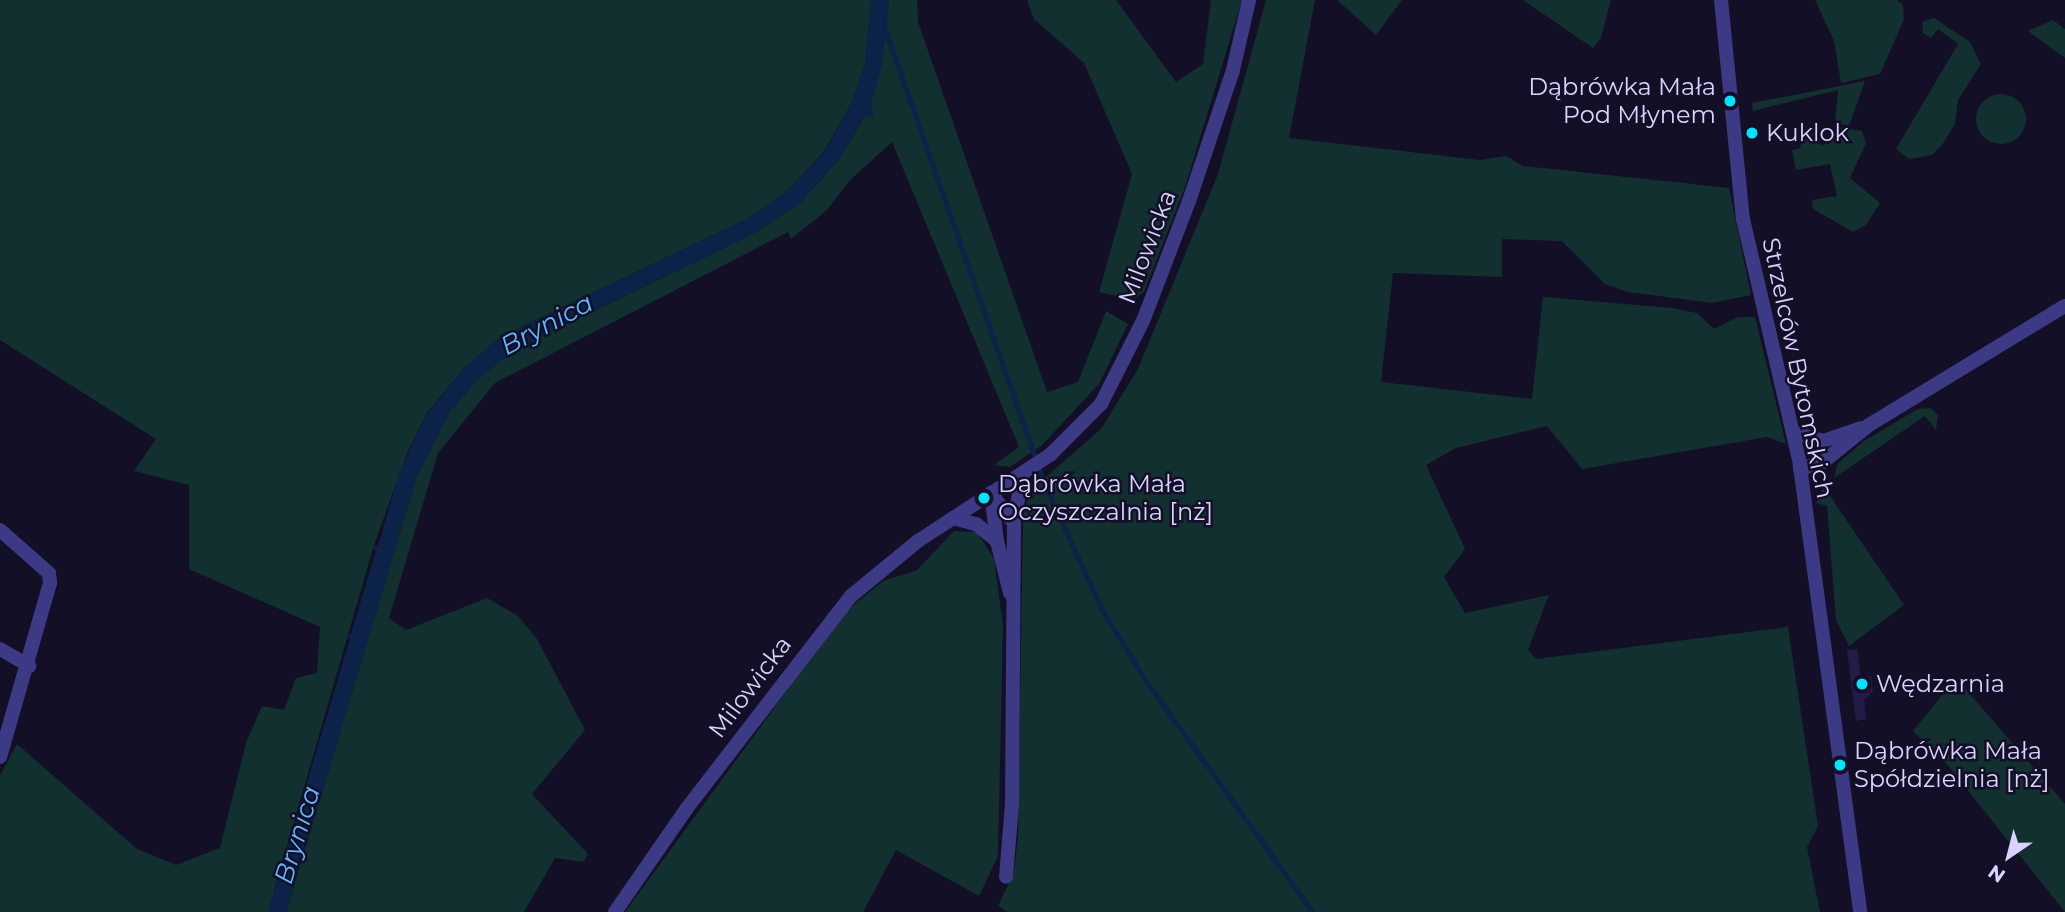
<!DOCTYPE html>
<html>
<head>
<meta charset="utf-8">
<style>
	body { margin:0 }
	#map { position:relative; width:2065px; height:912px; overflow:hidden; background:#130f26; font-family:Montserrat,sans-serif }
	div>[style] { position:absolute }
	.green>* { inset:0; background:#12302f }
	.round { border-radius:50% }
	.water>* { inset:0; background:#0c2248 }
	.stream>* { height:4.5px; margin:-2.25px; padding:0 2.25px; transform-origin:2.25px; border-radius:2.25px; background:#0c2248 }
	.building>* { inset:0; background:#241b47 }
	.minor>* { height:14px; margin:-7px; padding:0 7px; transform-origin:7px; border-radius:7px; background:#3d3a85 }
	.dots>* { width:19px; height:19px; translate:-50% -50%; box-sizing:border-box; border:4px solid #130f26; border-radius:50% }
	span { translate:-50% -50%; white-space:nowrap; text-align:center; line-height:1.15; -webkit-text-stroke:5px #130f26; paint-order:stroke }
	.poi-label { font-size:24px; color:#d9d4ff }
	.right { translate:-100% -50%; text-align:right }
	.left { translate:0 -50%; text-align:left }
	.street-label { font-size:24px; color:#d9d4ff }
	.water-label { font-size:26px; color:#62b6ff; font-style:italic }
	.north { position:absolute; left:1974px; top:821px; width:70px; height:70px; -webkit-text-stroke:5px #130f26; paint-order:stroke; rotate:215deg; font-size:19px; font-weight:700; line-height:28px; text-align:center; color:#d9d4ff }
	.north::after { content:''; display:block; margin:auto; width:24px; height:32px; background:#d9d4ff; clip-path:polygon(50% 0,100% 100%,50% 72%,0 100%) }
</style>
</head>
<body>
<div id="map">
	<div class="green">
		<i style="clip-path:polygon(0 0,871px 0,865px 65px,851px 104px,823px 153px,788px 190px,747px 219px,502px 336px,464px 368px,427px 413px,407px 453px,373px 548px,268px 912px,0 912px,0 775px,17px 744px,137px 849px,176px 865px,220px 848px,246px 743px,262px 706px,284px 710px,296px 678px,317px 673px,320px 627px,189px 569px,189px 485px,134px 471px,156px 439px,0 340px)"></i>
		<i style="clip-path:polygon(887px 0,917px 0,918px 22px,1047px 392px,1078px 382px,1106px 311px,1128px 324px,1099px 384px,1042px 445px,1010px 467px,994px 465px,1019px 447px,892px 142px,849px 181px,827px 210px,791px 239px,788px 232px,495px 383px,438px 453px,389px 618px,406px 630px,487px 598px,518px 616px,537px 639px,585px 730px,532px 794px,588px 854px,583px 862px,555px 858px,524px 912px,286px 912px,417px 476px,450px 411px,481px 376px,517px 348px,749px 236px,799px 204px,841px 157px,865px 115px,882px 65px)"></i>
		<i style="clip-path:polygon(1027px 0,1116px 0,1176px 82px,1203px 64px,1211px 0,1242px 0,1185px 187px,1144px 292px,1134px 300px,1099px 292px,1132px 174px,1084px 63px,1034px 19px)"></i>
		<i style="clip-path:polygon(1266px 0,1315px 0,1289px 138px,1480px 160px,1506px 156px,1523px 166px,1729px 188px,1751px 295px,1712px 303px,1628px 292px,1605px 284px,1562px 241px,1502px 239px,1502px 277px,1393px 273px,1381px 382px,1532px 399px,1543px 297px,1672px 308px,1697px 313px,1714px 329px,1738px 317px,1755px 317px,1786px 444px,1767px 437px,1582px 469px,1547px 426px,1456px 448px,1426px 465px,1465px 549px,1444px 577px,1465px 613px,1549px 595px,1528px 650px,1536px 659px,1788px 627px,1818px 826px,1807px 847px,1820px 912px,1008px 912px,998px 906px,1014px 872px,1018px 836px,1023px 515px,1031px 490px,1101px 429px,1138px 369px,1218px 174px)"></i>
		<i style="clip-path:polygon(1337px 0,1402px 0,1376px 35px)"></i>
		<i style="clip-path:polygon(1523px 0,1611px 0,1601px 38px,1593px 48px)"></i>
		<i style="clip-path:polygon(1815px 0,1897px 0,1903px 5px,1904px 19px,1880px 74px,1841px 83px,1834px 41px)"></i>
		<i style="clip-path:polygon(1934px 18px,1970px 42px,1981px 64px,1958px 100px,1955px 124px,1942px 145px,1932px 155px,1909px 159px,1896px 149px,1958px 44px,1938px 29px,1931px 38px,1923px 33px,1922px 22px)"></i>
		<i style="clip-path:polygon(2053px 20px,2065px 29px,2065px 58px,2028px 31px)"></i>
		<i style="clip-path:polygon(1865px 81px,1849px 126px,1835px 122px,1838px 90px,1753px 111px,1752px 103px)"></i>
		<i class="round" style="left:1976px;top:94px;width:50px;height:50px"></i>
		<i style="clip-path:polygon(1835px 126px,1862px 131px,1866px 143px,1850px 178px,1880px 203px,1866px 225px,1853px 232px,1813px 209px,1812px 200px,1837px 196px,1830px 164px,1796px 170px,1792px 150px,1800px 148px,1803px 135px,1819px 133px,1820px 145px,1829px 144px)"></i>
		<i style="clip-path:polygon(1930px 408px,1938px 415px,1936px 430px,1925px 416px,1834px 478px,1838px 463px,1864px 441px,1918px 409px)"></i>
		<i style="clip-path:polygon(1824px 487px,1904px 605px,1849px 646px,1836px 620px,1827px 506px,1816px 503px)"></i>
		<i style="clip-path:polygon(954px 531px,977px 532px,994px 559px,1003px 625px,998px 856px,979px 896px,896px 850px,863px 912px,625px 912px,843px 614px,883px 581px,917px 570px)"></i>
		<i style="clip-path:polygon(1956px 678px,2065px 804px,2065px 912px,1950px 768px,1913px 731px)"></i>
	</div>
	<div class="water">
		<i style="clip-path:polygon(871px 0,889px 0,889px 5px,882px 65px,871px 103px,874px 117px,864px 116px,841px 157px,799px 204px,749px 236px,517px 348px,481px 376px,450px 411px,417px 476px,286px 912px,268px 912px,350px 639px,345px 635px,351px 634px,376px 551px,373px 546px,378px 546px,400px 470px,427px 414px,464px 368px,502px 336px,747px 219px,788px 190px,823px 154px,851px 104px,865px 65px)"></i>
	</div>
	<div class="stream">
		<i style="left:885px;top:28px;width:484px;rotate:70.7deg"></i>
		<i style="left:1045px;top:485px;width:139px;rotate:65.3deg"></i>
		<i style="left:1103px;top:611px;width:84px;rotate:58.2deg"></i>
		<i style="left:1147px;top:682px;width:284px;rotate:54.2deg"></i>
	</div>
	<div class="building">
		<i style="clip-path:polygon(1857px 649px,1861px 677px,1871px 676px,1873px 691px,1864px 700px,1866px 719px,1856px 721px,1847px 650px)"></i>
	</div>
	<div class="minor">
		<i style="left:1721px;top:0;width:220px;rotate:84.3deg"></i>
		<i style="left:1743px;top:219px;width:246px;rotate:76.9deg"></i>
		<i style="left:1799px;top:459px;width:457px;rotate:82.3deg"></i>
		<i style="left:1794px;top:433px;width:30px;rotate:15deg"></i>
		<i style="left:1823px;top:441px;width:40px;rotate:-18.9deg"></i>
		<i style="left:1800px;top:469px;width:24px;rotate:-17deg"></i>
		<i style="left:1823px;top:462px;width:59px;rotate:-38.8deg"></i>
		<i style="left:1869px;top:425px;width:229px;rotate:-31.3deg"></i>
		<i style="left:991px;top:493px;width:38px;rotate:53deg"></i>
		<i style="left:1014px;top:523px;width:281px;rotate:90.4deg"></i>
		<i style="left:1012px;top:804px;width:73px;rotate:94.7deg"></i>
		<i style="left:991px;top:493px;width:48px;rotate:82.9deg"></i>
		<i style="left:953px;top:518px;width:24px;rotate:15deg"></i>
		<i style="left:976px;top:524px;width:27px;rotate:39deg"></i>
		<i style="left:997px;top:541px;width:54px;rotate:76deg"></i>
		<i style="left:1014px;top:521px;width:49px;rotate:-79.4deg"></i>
		<i style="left:0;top:530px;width:65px;rotate:41.3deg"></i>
		<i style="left:49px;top:573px;width:10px;rotate:84deg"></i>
		<i style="left:50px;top:583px;width:181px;rotate:106deg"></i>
		<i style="left:0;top:649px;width:34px;rotate:30deg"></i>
		<i style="left:615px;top:912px;width:126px;rotate:-55.3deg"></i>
		<i style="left:687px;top:808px;width:268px;rotate:-52.3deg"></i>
		<i style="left:851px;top:596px;width:87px;rotate:-39.4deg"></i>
		<i style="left:918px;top:541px;width:158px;rotate:-33.1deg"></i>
		<i style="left:1050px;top:455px;width:72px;rotate:-45deg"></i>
		<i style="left:1101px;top:404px;width:93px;rotate:-63.2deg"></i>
		<i style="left:1143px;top:321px;width:129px;rotate:-69deg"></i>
		<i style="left:1189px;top:201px;width:138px;rotate:-71.4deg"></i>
		<i style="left:1233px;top:70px;width:72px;rotate:-77.1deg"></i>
	</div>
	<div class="dots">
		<i style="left:1730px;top:101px;background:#00e5ff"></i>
		<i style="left:1752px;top:133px;background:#00e5ff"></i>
		<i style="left:984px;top:498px;background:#00e5ff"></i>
		<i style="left:1862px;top:684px;background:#00e5ff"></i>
		<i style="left:1840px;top:765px;background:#00e5ff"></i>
	</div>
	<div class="poi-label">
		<span class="right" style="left:1716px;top:101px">Dąbrówka Mała<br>Pod Młynem</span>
		<span class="left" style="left:1766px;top:133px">Kuklok</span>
		<span class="left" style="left:998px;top:498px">Dąbrówka Mała<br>Oczyszczalnia [nż]</span>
		<span class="left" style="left:1876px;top:684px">Wędzarnia</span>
		<span class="left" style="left:1854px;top:765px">Dąbrówka Mała<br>Spółdzielnia [nż]</span>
	</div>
	<div class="street-label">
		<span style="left:1147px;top:247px;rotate:-69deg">Milowicka</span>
		<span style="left:1798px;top:368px;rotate:78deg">Strzelców Bytomskich</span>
		<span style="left:750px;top:687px;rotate:-53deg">Milowicka</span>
	</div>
	<div class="water-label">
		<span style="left:547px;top:325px;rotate:-28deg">Brynica</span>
		<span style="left:298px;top:835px;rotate:-73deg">Brynica</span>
	</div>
	<div class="north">N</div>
</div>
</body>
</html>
